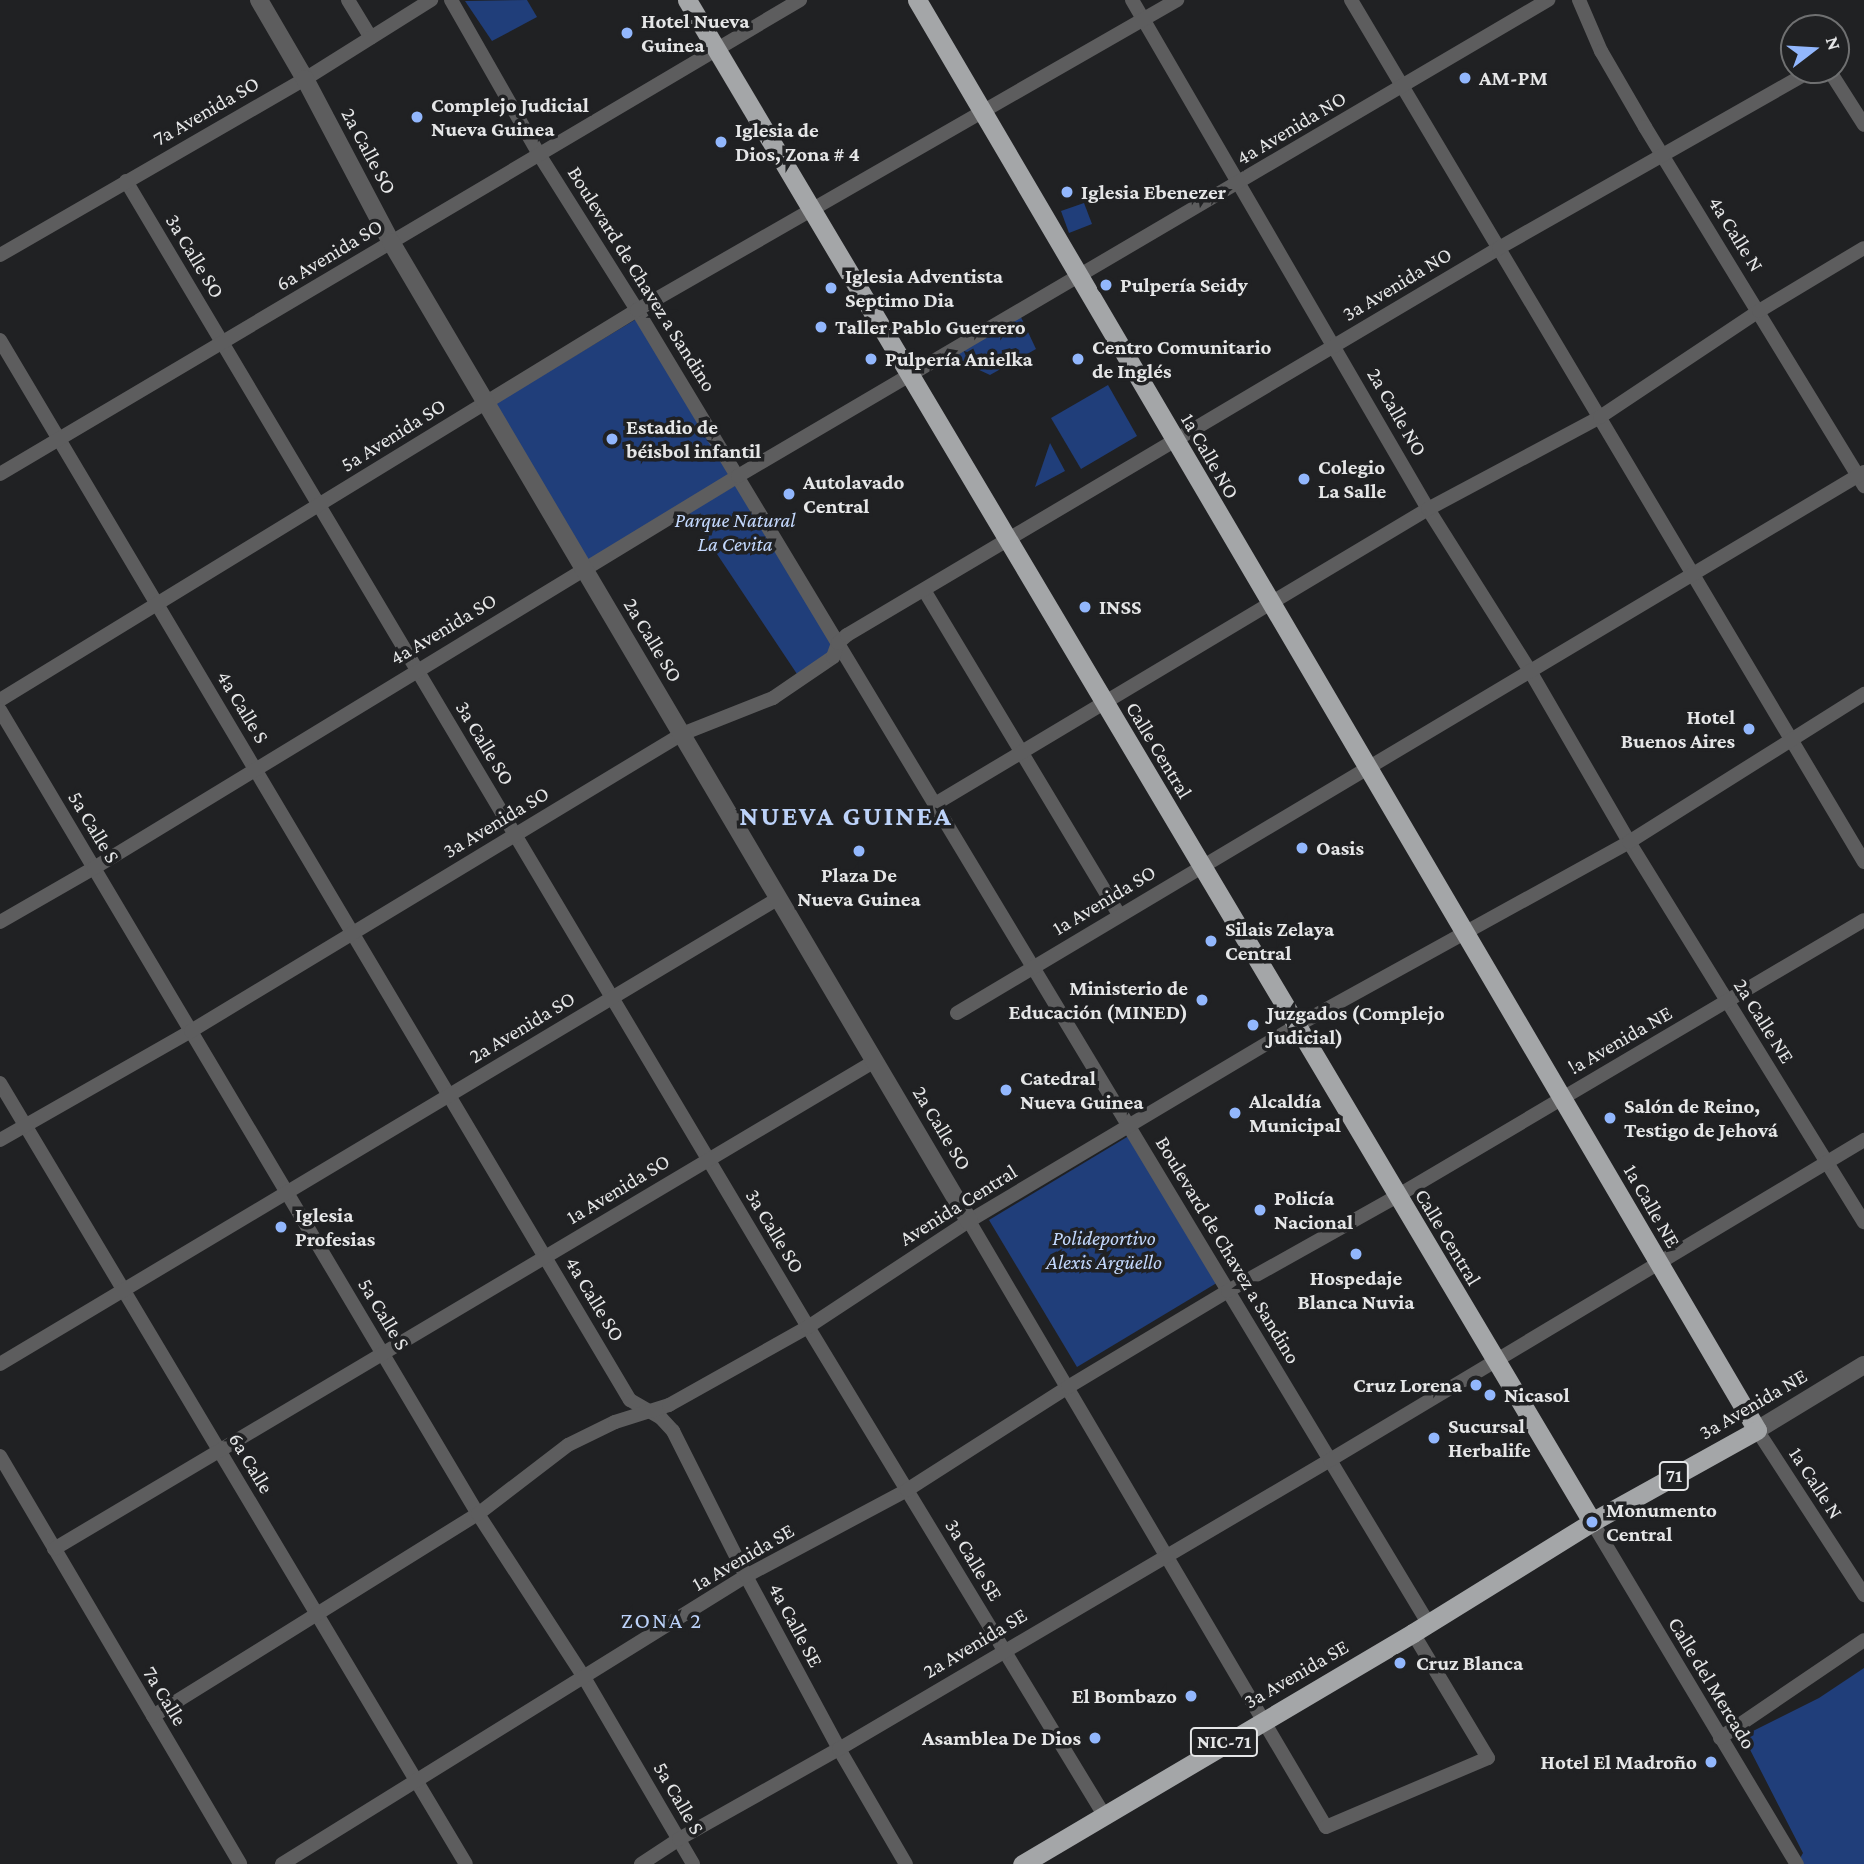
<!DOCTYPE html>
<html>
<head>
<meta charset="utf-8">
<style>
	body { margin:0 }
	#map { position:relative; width:1864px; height:1864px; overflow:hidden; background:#202123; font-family:"Crimson Pro",serif }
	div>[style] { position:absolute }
	.green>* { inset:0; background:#203e7a }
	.minor>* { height:14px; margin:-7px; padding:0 7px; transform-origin:7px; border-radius:7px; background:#5d5d5e }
	.tertiary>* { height:18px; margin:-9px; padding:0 9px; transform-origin:9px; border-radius:9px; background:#5d5d5e }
	.trunk>* { height:19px; margin:-9.5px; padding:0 9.5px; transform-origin:9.5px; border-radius:9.5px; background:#a4a6a8 }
	.dots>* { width:19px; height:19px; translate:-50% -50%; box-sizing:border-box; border:4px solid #202123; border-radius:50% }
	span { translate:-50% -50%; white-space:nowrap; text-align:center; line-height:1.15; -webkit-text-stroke:7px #202123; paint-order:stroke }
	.shield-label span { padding:2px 5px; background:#202123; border:2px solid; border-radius:5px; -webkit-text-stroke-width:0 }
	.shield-label { font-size:19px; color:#e5e6e7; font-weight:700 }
	.poi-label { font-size:21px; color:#e5e6e7; font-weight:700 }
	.left { translate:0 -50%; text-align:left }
	.right { translate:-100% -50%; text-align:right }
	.street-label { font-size:21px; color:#e5e6e7 }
	.park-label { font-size:21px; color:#c3d8fd; font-style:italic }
	.neighbourhood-label { font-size:23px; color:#bcd2f9; letter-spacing:2px }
	.district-label { font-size:28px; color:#bcd2f9; font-weight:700; letter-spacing:2px }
	.north { position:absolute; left:1780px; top:14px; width:70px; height:70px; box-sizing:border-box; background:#202123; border:2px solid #6f7071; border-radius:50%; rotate:73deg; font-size:19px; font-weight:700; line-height:28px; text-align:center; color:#e5e6e7 }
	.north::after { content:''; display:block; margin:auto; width:24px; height:32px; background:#92b7fd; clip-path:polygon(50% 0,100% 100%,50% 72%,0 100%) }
</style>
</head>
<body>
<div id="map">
	<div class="green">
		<i style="clip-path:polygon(527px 0,537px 17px,492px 41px,465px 1px)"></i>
		<i style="clip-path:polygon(1084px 203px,1092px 224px,1069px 233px,1061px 211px)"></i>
		<i style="clip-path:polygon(1019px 313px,1036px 349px,990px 375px,947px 355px)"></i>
		<i style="clip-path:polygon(638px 318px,731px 474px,587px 561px,494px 404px)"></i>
		<i style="clip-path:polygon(1108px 385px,1137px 436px,1081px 469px,1051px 418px)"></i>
		<i style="clip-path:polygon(1050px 443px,1065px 471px,1035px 487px)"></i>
		<i style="clip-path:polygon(738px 484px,831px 639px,831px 652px,801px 680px,689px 512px)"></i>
		<i style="clip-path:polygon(1132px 1134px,1220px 1281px,1077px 1367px,989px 1220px)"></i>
		<i style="clip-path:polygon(1864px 1668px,1864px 1864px,1797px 1864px,1803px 1853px,1743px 1736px,1819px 1698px)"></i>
	</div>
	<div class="minor">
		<i style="left:348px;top:0;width:44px;rotate:58.8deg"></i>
		<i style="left:451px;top:0;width:180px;rotate:60.3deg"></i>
		<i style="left:540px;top:156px;width:182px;rotate:57.8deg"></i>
		<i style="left:637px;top:310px;width:1533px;rotate:58.93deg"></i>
		<i style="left:1132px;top:0;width:589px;rotate:59.82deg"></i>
		<i style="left:1428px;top:509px;width:191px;rotate:57.8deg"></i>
		<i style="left:1530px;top:671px;width:198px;rotate:59.9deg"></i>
		<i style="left:1629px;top:842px;width:447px;rotate:58.3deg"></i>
		<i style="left:1351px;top:0;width:1003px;rotate:59.24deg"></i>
		<i style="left:1579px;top:0;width:56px;rotate:66.7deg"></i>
		<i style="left:1601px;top:51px;width:88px;rotate:59.9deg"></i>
		<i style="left:1645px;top:127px;width:421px;rotate:58.6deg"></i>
		<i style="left:1829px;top:70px;width:65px;rotate:57.5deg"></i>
		<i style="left:126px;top:181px;width:1334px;rotate:59.24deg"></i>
		<i style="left:808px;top:1327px;width:571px;rotate:58.76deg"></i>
		<i style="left:0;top:255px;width:352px;rotate:-30deg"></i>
		<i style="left:305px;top:79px;width:149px;rotate:-32.1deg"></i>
		<i style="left:0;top:340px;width:1233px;rotate:59.28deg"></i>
		<i style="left:630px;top:1400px;width:36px;rotate:30deg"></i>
		<i style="left:661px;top:1418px;width:18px;rotate:47deg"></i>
		<i style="left:673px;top:1431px;width:162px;rotate:63.3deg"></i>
		<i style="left:746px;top:1576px;width:196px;rotate:61.7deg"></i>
		<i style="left:839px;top:1749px;width:133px;rotate:59.8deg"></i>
		<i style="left:0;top:474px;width:930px;rotate:-30.65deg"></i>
		<i style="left:924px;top:590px;width:379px;rotate:59deg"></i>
		<i style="left:0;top:700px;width:747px;rotate:-31.48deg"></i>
		<i style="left:637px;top:310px;width:623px;rotate:-29.86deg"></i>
		<i style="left:0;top:710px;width:935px;rotate:59.27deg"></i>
		<i style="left:478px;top:1514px;width:197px;rotate:57deg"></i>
		<i style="left:585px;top:1679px;width:214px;rotate:59.7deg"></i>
		<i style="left:935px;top:804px;width:575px;rotate:-30.9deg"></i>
		<i style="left:1428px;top:509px;width:195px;rotate:-28.1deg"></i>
		<i style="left:1600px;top:417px;width:191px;rotate:-33.7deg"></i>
		<i style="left:1759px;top:311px;width:122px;rotate:-31deg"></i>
		<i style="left:0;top:922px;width:108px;rotate:-29.9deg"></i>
		<i style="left:94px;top:868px;width:754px;rotate:-31.33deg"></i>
		<i style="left:738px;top:476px;width:940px;rotate:-30.44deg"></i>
		<i style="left:957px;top:1013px;width:1056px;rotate:-30.81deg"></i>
		<i style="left:0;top:1083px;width:909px;rotate:59.18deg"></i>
		<i style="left:0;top:1140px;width:220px;rotate:-29.7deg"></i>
		<i style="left:191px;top:1031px;width:574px;rotate:-31.17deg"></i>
		<i style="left:682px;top:734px;width:98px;rotate:-21.6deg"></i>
		<i style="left:773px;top:698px;width:73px;rotate:-34.3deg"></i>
		<i style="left:833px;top:657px;width:15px;rotate:-70deg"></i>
		<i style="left:838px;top:643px;width:12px;rotate:-42deg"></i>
		<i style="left:847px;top:635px;width:758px;rotate:-30.69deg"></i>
		<i style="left:1499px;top:248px;width:360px;rotate:-29.6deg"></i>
		<i style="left:969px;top:1221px;width:703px;rotate:59.5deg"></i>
		<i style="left:1326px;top:1827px;width:176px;rotate:-23.1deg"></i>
		<i style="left:1488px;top:1758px;width:146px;rotate:-121deg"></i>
		<i style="left:0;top:1364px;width:908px;rotate:-30.89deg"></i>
		<i style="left:1757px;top:1430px;width:197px;rotate:57deg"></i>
		<i style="left:0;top:1456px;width:473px;rotate:59.5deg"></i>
		<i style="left:1592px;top:1522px;width:399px;rotate:59.1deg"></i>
		<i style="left:54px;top:1549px;width:955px;rotate:-30.73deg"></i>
		<i style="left:153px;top:1716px;width:383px;rotate:-31.9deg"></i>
		<i style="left:478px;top:1514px;width:113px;rotate:-37.5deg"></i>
		<i style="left:568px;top:1445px;width:52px;rotate:-26.1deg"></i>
		<i style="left:615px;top:1422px;width:57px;rotate:-17.5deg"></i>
		<i style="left:669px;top:1405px;width:159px;rotate:-29.3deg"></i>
		<i style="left:808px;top:1327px;width:193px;rotate:-33.4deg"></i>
		<i style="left:969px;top:1221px;width:381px;rotate:-30.8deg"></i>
		<i style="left:1296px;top:1026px;width:380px;rotate:-28.9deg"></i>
		<i style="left:1629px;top:842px;width:278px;rotate:-32.2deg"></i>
		<i style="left:1720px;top:1738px;width:174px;rotate:-34.2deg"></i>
		<i style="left:282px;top:1864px;width:546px;rotate:-31.83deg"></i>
		<i style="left:746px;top:1576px;width:183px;rotate:-28.1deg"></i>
		<i style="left:907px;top:1490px;width:191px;rotate:-32.6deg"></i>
		<i style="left:1068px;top:1387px;width:187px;rotate:-31deg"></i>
		<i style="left:1228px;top:1291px;width:194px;rotate:-29.3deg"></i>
		<i style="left:1397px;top:1196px;width:542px;rotate:-30.58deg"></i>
		<i style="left:641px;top:1864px;width:45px;rotate:-33.3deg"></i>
		<i style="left:679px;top:1839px;width:184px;rotate:-29.4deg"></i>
		<i style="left:839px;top:1749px;width:570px;rotate:-30.48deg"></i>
		<i style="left:1330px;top:1460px;width:623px;rotate:-30.93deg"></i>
	</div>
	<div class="tertiary">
		<i style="left:259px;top:0;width:91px;rotate:59.8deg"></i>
		<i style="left:305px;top:79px;width:184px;rotate:62.2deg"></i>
		<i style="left:391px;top:242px;width:1137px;rotate:59.44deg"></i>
		<i style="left:1757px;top:1430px;width:125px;rotate:-31.3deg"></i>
	</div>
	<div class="trunk">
		<i style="left:687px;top:0;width:1771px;rotate:59.26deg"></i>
		<i style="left:917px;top:0;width:1658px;rotate:59.57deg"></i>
		<i style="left:1757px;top:1430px;width:189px;rotate:150.9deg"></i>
		<i style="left:1592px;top:1522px;width:211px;rotate:148.2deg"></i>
		<i style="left:1413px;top:1633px;width:454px;rotate:149.4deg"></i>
	</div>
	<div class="dots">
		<i style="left:627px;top:33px;background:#92b7fd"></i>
		<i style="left:1465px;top:78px;background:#92b7fd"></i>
		<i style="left:417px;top:117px;background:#92b7fd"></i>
		<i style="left:721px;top:142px;background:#92b7fd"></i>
		<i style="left:1067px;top:192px;background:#92b7fd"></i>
		<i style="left:1106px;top:285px;background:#92b7fd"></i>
		<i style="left:831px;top:288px;background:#92b7fd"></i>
		<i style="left:821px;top:327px;background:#92b7fd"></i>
		<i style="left:871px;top:359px;background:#92b7fd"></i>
		<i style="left:1078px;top:359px;background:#92b7fd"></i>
		<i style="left:612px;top:439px;background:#92b7fd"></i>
		<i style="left:1304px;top:479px;background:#92b7fd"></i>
		<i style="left:789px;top:494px;background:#92b7fd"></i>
		<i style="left:1085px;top:607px;background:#92b7fd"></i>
		<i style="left:1749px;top:729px;background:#92b7fd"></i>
		<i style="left:1302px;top:848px;background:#92b7fd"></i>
		<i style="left:859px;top:851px;background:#92b7fd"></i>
		<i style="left:1211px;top:941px;background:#92b7fd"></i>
		<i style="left:1202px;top:1000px;background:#92b7fd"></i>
		<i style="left:1253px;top:1025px;background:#92b7fd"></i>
		<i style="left:1006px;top:1090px;background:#92b7fd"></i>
		<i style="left:1235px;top:1113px;background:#92b7fd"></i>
		<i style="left:1610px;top:1118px;background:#92b7fd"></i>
		<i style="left:1260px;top:1210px;background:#92b7fd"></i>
		<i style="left:281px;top:1227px;background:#92b7fd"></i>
		<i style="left:1356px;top:1254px;background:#92b7fd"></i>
		<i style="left:1476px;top:1385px;background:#92b7fd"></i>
		<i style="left:1490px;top:1395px;background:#92b7fd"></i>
		<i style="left:1434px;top:1438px;background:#92b7fd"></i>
		<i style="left:1592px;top:1522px;background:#92b7fd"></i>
		<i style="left:1400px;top:1663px;background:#92b7fd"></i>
		<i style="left:1191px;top:1696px;background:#92b7fd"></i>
		<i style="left:1095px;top:1738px;background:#92b7fd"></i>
		<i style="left:1711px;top:1762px;background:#92b7fd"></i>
	</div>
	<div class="shield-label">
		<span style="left:1674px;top:1476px">71</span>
		<span style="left:1224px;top:1742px">NIC-71</span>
	</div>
	<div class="poi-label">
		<span class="left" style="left:641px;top:33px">Hotel Nueva<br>Guinea</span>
		<span class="left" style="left:1479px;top:78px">AM-PM</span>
		<span class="left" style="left:431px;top:117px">Complejo Judicial<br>Nueva Guinea</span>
		<span class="left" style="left:735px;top:142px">Iglesia de<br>Dios, Zona # 4</span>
		<span class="left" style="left:1081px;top:192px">Iglesia Ebenezer</span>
		<span class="left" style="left:845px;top:288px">Iglesia Adventista<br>Septimo Dia</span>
		<span class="left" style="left:1120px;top:285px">Pulpería Seidy</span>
		<span class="left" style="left:835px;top:327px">Taller Pablo Guerrero</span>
		<span class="left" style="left:1092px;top:359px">Centro Comunitario<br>de Inglés</span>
		<span class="left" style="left:885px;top:359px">Pulpería Anielka</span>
		<span class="left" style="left:626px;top:439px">Estadio de<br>béisbol infantil</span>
		<span class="left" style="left:1318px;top:479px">Colegio<br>La Salle</span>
		<span class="left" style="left:803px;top:494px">Autolavado<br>Central</span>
		<span class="left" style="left:1099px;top:607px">INSS</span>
		<span class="right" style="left:1735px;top:729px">Hotel<br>Buenos Aires</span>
		<span class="left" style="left:1316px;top:848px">Oasis</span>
		<span style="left:859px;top:887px">Plaza De<br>Nueva Guinea</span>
		<span class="left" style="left:1225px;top:941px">Silais Zelaya<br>Central</span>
		<span class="right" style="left:1188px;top:1000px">Ministerio de<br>Educación (MINED)</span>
		<span class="left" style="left:1267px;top:1025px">Juzgados (Complejo<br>Judicial)</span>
		<span class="left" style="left:1020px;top:1090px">Catedral<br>Nueva Guinea</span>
		<span class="left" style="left:1249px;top:1113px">Alcaldía<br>Municipal</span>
		<span class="left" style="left:1624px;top:1118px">Salón de Reino,<br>Testigo de Jehová</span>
		<span class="left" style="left:1274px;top:1210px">Policía<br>Nacional</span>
		<span class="left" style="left:295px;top:1227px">Iglesia<br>Profesias</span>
		<span style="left:1356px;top:1290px">Hospedaje<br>Blanca Nuvia</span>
		<span class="right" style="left:1462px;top:1385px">Cruz Lorena</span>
		<span class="left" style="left:1504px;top:1395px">Nicasol</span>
		<span class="left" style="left:1448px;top:1438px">Sucursal<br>Herbalife</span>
		<span class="left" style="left:1606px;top:1522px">Monumento<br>Central</span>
		<span class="left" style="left:1416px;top:1663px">Cruz Blanca</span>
		<span class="right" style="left:1177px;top:1696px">El Bombazo</span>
		<span class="right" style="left:1081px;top:1738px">Asamblea De Dios</span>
		<span class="right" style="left:1697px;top:1762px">Hotel El Madroño</span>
	</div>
	<div class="street-label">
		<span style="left:206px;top:111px;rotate:-30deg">7a Avenida SO</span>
		<span style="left:1291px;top:128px;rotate:-31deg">4a Avenida NO</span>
		<span style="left:369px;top:151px;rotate:62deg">2a Calle SO</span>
		<span style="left:1736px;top:234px;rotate:58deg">4a Calle N</span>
		<span style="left:329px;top:255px;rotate:-31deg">6a Avenida SO</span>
		<span style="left:195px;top:256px;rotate:59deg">3a Calle SO</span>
		<span style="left:642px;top:279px;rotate:58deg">Boulevard de Chavez a Sandino</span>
		<span style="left:1397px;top:284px;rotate:-31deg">3a Avenida NO</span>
		<span style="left:1397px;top:412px;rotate:60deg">2a Calle NO</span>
		<span style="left:393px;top:435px;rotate:-32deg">5a Avenida SO</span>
		<span style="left:1210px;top:456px;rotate:60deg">1a Calle NO</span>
		<span style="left:443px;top:629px;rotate:-31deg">4a Avenida SO</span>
		<span style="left:653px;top:640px;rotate:59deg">2a Calle SO</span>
		<span style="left:243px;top:707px;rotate:59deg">4a Calle S</span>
		<span style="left:485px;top:743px;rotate:59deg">3a Calle SO</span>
		<span style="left:1159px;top:750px;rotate:59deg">Calle Central</span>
		<span style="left:496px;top:822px;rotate:-31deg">3a Avenida SO</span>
		<span style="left:94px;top:827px;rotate:59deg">5a Calle S</span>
		<span style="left:1104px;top:900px;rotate:-31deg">1a Avenida SO</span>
		<span style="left:1764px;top:1021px;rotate:58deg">2a Calle NE</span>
		<span style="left:522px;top:1027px;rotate:-31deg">2a Avenida SO</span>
		<span style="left:1620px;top:1040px;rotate:-30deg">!a Avenida NE</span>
		<span style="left:942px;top:1128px;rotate:59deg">2a Calle SO</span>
		<span style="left:618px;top:1189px;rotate:-31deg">1a Avenida SO</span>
		<span style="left:958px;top:1205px;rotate:-32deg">Avenida Central</span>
		<span style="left:1652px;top:1206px;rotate:60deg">1a Calle NE</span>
		<span style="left:775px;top:1231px;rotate:59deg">3a Calle SO</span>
		<span style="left:1448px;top:1237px;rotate:59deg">Calle Central</span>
		<span style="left:1228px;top:1250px;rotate:59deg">Boulevard de Chavez a Sandino</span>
		<span style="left:595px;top:1299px;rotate:59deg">4a Calle SO</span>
		<span style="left:384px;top:1314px;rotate:59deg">5a Calle S</span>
		<span style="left:1753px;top:1404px;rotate:-30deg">3a Avenida NE</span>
		<span style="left:251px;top:1463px;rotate:59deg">6a Calle</span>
		<span style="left:1816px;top:1483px;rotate:57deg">1a Calle N</span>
		<span style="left:743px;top:1557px;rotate:-30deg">1a Avenida SE</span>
		<span style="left:974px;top:1560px;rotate:59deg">3a Calle SE</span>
		<span style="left:796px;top:1625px;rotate:62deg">4a Calle SE</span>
		<span style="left:975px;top:1643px;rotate:-31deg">2a Avenida SE</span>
		<span style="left:1296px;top:1674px;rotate:-30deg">3a Avenida SE</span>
		<span style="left:1712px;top:1683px;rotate:59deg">Calle del Mercado</span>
		<span style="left:165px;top:1696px;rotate:59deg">7a Calle</span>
		<span style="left:679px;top:1798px;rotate:60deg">5a Calle S</span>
	</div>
	<div class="park-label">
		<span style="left:735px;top:532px">Parque Natural<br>La Cevita</span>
		<span style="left:1104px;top:1250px">Polideportivo<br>Alexis Argüello</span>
	</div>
	<div class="neighbourhood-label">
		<span style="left:662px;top:1620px">ZONA 2</span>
	</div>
	<div class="district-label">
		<span style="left:846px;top:816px">NUEVA GUINEA</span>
	</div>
	<div class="north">N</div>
</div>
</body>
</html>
